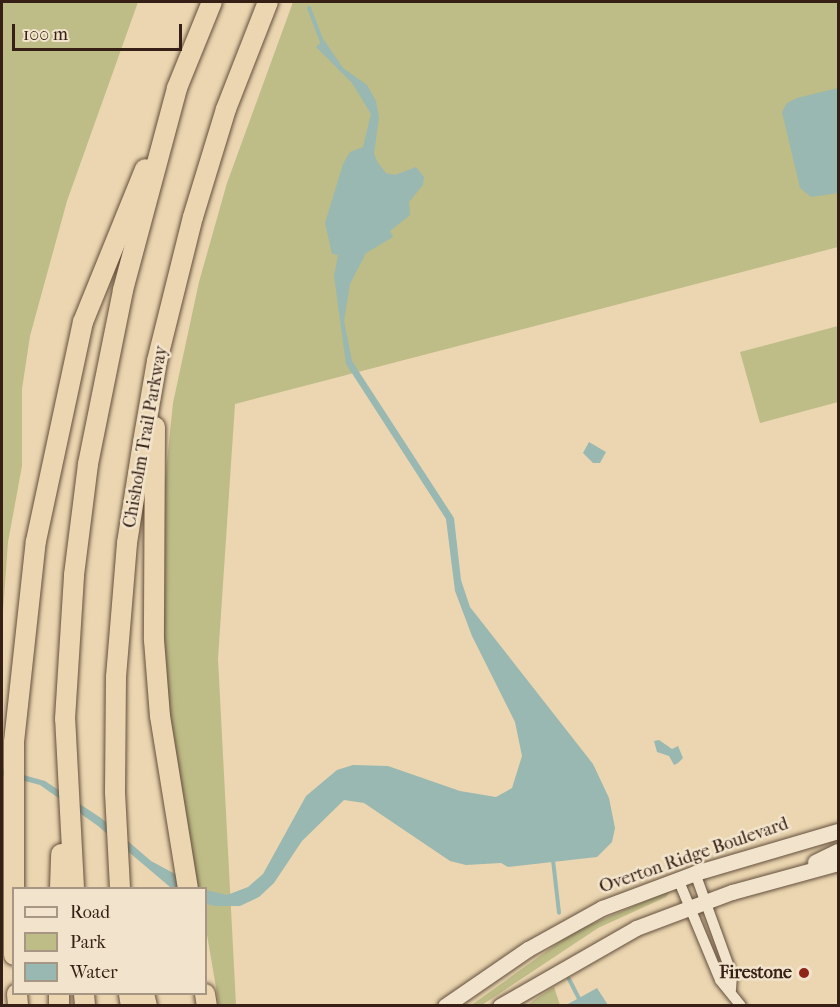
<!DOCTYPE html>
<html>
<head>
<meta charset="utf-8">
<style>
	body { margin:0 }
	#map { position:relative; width:840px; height:1007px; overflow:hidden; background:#ebd6b1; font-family:"IM FELL French Canon",serif }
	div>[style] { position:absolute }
	.green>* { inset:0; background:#bebc87 }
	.water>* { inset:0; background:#99b8b1 }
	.stream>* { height:4px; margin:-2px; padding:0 2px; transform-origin:2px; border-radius:2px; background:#99b8b1 }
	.roads { filter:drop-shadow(0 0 2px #634e3c) drop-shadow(0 0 2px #634e3c) }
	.street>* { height:10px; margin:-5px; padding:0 5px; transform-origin:5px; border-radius:5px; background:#f2e4cc }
	.secondary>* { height:15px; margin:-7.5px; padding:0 7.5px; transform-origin:7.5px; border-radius:7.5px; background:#f2e4cc }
	.highway>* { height:20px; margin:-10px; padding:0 10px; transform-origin:10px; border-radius:10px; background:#ebd6b1 }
	.dots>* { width:16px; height:16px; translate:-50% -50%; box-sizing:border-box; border:3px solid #f2e4cc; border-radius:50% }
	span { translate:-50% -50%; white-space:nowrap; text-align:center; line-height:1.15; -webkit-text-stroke:5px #f2e4cc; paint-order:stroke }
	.street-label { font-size:18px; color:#362015 }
	.poi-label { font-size:18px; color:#362015; font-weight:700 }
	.right { translate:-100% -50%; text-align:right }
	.frame { position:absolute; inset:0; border:3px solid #362015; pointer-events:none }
	.legend { position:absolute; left:12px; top:887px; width:195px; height:108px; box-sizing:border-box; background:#f2e4cc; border:2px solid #a79683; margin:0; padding:8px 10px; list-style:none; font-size:18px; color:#362015 }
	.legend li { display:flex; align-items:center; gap:12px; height:30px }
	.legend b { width:30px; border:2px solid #a79683 }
	.scale { position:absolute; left:12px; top:24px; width:170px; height:27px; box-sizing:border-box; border:3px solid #362015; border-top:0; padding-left:8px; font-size:18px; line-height:21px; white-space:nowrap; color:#362015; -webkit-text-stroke:4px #f2e4cc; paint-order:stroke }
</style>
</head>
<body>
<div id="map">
	<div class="green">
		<i style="clip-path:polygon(2px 2px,138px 2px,67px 201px,30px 336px,22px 389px,22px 466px,8px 542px,2px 626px)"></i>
		<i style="clip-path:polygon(293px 2px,838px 2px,838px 247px,235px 404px,218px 659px,236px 1005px,219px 1005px,206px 929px,206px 888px,198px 888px,176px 768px,164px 664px,163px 501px,173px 403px,199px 282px,227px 183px)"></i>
		<i style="clip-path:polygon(838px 326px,838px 402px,760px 423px,740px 352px)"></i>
		<i style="clip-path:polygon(670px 891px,666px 897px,598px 928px,482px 1005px,470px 1006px,575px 931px)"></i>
		<i style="clip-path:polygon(554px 987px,560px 1005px,528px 1005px,537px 998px)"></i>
	</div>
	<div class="water">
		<i style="clip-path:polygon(324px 40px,343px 68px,367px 85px,376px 101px,379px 117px,374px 154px,378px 163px,386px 173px,395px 175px,416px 167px,424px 177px,423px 185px,409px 202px,410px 215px,390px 231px,393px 237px,366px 253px,350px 284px,344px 321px,352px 361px,454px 518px,461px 580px,470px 607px,593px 764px,609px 798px,615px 828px,612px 842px,597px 857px,508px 867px,501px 863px,466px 865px,450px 861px,364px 803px,344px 800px,302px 841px,274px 883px,259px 897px,240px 906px,215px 906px,206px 904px,206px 890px,227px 895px,248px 887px,263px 874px,306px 796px,337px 770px,353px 765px,388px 766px,460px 791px,496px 797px,512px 788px,522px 756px,515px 722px,472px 636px,455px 591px,446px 519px,346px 364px,334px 276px,338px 255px,332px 254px,325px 223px,343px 164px,350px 152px,363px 147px,371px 114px,352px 83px,316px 47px)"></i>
		<i style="clip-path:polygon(838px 88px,838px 193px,811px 197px,800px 188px,782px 112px,787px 103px,797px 98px)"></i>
		<i style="clip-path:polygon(589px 442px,606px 452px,600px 463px,593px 463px,583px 453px)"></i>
		<i style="clip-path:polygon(659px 740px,672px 749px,678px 746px,683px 758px,678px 763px,674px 765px,669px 756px,657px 752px,654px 741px)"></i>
		<i style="clip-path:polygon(2px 769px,45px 781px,101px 818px,151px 861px,201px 888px,170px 887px,98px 826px,40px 785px,2px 775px)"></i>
		<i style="clip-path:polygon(597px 988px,608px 1005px,566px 1005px,579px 998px)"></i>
	</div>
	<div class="stream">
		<i style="left:309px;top:8px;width:39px;rotate:69deg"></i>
		<i style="left:553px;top:860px;width:53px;rotate:83.5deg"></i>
		<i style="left:569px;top:979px;width:30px;rotate:63deg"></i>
	</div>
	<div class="roads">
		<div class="street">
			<i style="left:695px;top:873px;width:109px;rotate:70.1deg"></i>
			<i style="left:732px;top:975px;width:15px;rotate:94deg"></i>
			<i style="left:678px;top:879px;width:109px;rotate:67.4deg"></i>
			<i style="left:720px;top:980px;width:33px;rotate:51deg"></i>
		</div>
		<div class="secondary">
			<i style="left:815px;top:862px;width:25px;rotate:-26deg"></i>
			<i style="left:445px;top:1006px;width:101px;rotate:-34.5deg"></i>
			<i style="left:528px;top:949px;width:85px;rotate:-29deg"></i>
			<i style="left:602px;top:908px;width:99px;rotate:-20.6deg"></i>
			<i style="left:695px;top:873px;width:149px;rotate:-16.4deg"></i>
			<i style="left:500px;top:1006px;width:157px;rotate:-29.8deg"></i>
			<i style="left:636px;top:928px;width:103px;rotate:-20.6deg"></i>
			<i style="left:732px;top:892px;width:110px;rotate:-15.3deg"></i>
		</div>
		<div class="highway">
			<i style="left:155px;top:427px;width:213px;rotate:90.3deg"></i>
			<i style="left:154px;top:640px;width:76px;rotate:85.5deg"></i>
			<i style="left:160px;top:716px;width:174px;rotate:80.8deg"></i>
			<i style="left:60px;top:888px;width:34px;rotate:-88deg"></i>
			<i style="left:74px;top:888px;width:169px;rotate:-93deg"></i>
			<i style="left:65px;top:719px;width:144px;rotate:-86.4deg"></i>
			<i style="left:74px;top:575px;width:112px;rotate:-82.8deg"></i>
			<i style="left:88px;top:464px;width:177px;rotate:-78.6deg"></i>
			<i style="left:123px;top:290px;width:209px;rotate:-75deg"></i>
			<i style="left:177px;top:88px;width:93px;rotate:-67.9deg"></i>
			<i style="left:120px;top:888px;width:96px;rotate:-93deg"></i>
			<i style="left:115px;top:792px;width:115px;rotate:-89.5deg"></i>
			<i style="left:116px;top:677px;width:134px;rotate:-85.3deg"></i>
			<i style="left:127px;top:543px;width:102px;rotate:-81deg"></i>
			<i style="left:143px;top:442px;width:82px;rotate:-80.2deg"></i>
			<i style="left:157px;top:361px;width:148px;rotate:-76deg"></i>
			<i style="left:193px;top:217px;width:113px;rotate:-73deg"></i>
			<i style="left:226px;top:109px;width:115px;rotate:-68.6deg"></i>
			<i style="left:14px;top:955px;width:213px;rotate:-90deg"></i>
			<i style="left:14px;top:742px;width:202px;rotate:-83.8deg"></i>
			<i style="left:36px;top:541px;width:224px;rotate:-77.9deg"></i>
			<i style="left:83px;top:322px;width:165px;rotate:-67.9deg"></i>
			<i style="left:17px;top:994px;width:12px;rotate:85deg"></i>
			<i style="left:59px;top:994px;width:12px;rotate:90deg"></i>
			<i style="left:84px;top:994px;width:12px;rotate:85deg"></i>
			<i style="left:129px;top:994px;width:12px;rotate:81deg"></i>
			<i style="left:144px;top:994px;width:12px;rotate:76deg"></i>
			<i style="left:205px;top:994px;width:12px;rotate:81deg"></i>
		</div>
	</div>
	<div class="dots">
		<i style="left:804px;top:973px;background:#8f2418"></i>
	</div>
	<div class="street-label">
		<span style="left:146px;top:437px;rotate:-80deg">Chisholm Trail Parkway</span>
		<span style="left:694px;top:856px;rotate:-19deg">Overton Ridge Boulevard</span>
	</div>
	<div class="poi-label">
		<span class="right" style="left:792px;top:973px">Firestone</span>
	</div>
	<div class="frame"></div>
	<ul class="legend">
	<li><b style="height:8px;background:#f2e4cc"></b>Road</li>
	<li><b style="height:16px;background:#bebc87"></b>Park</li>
	<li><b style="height:16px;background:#99b8b1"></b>Water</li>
	</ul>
	<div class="scale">100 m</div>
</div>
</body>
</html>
